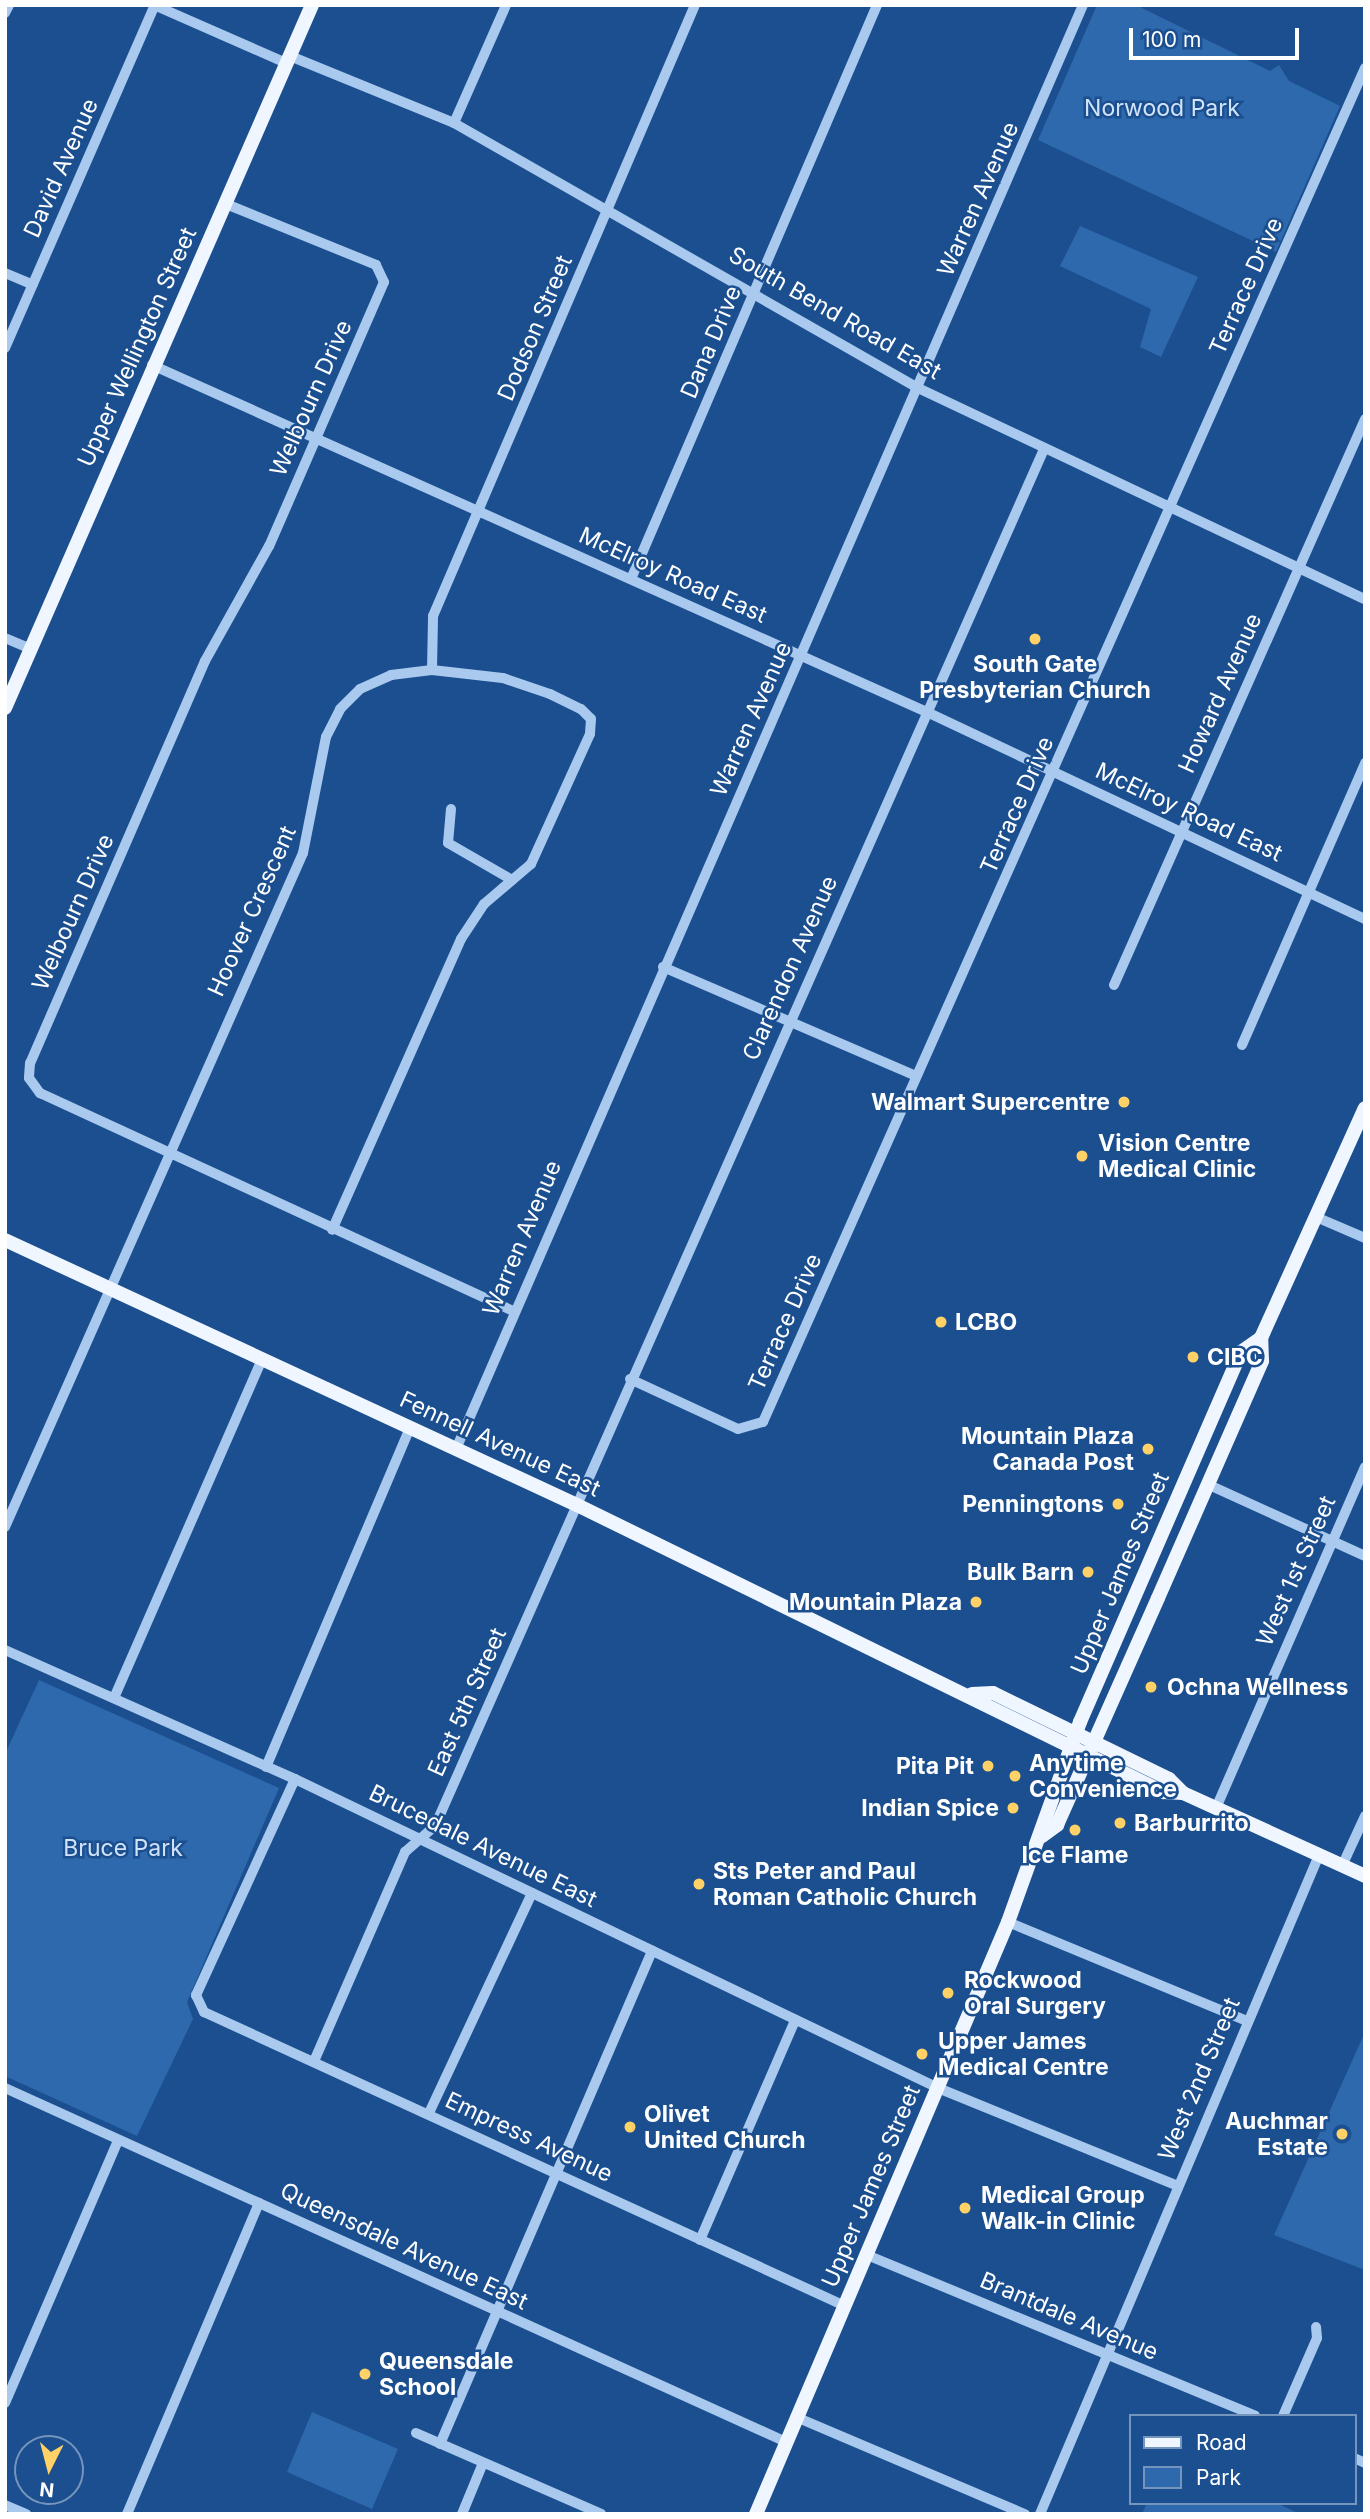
<!DOCTYPE html>
<html>
<head>
<meta charset="utf-8">
<style>
	body { margin:0 }
	#map { position:relative; width:1370px; height:2519px; overflow:hidden; background:#1b4f8f; font-family:Inter,sans-serif }
	div>[style] { position:absolute }
	.green>* { inset:0; background:#2e69ad }
	.minor>* { height:10px; margin:-5px; padding:0 5px; transform-origin:5px; border-radius:5px; background:#a9c9ee }
	.major>* { height:14px; margin:-7px; padding:0 7px; transform-origin:7px; border-radius:7px; background:#f0f6ff }
	.dots>* { width:19px; height:19px; translate:-50% -50%; box-sizing:border-box; border:4px solid #1b4f8f; border-radius:50% }
	span { translate:-50% -50%; white-space:nowrap; text-align:center; line-height:1.15; -webkit-text-stroke:5px #1b4f8f; paint-order:stroke }
	.park-label { font-size:23px; color:#cfe3fa }
	.street-label { font-size:23px; color:#fff }
	.poi-label { font-size:23px; color:#fff; font-weight:700 }
	.right { translate:-100% -50%; text-align:right }
	.left { translate:0 -50%; text-align:left }
	.frame { position:absolute; inset:0; border:7px solid #fff; pointer-events:none }
	.legend { position:absolute; left:1129px; top:2414px; width:228px; height:91px; box-sizing:border-box; background:#1b4f8f; border:2px solid #7695bc; margin:0; padding:9px 12px; list-style:none; font-size:21px; color:#fff }
	.legend li { display:flex; align-items:center; gap:14px; height:35px }
	.legend b { width:35px; border:2px solid #7695bc }
	.north { position:absolute; left:14px; top:2435px; width:70px; height:70px; box-sizing:border-box; background:#1b4f8f; border:2px solid #7695bc; border-radius:50%; rotate:186deg; font-size:19px; font-weight:700; line-height:28px; text-align:center; color:#fff }
	.north::after { content:''; display:block; margin:auto; width:24px; height:32px; background:#ffd166; clip-path:polygon(50% 0,100% 100%,50% 72%,0 100%) }
	.scale { position:absolute; left:1129px; top:28px; width:170px; height:32px; box-sizing:border-box; border:4px solid #fff; border-top:0; padding-left:9px; font-size:21px; line-height:24px; white-space:nowrap; color:#fff; -webkit-text-stroke:5px #1b4f8f; paint-order:stroke }
</style>
</head>
<body>
<div id="map">
	<div class="green">
		<i style="clip-path:polygon(1097px 5px,1136px 5px,1270px 71px,1279px 65px,1289px 81px,1340px 106px,1276px 252px,1038px 140px)"></i>
		<i style="clip-path:polygon(1080px 226px,1198px 277px,1161px 357px,1140px 347px,1151px 309px,1060px 266px)"></i>
		<i style="clip-path:polygon(39px 1680px,279px 1788px,187px 2002px,193px 2019px,137px 2136px,5px 2076px,5px 1754px)"></i>
		<i style="clip-path:polygon(1365px 2032px,1365px 2270px,1274px 2235px)"></i>
		<i style="clip-path:polygon(312px 2412px,398px 2449px,372px 2509px,287px 2472px)"></i>
		<i style="clip-path:polygon(1147px 2503px,1276px 2503px,1300px 2514px,1142px 2514px)"></i>
	</div>
	<div class="minor">
		<i style="left:154px;top:5px;width:144px;rotate:23.7deg"></i>
		<i style="left:5px;top:13px;width:9px;rotate:-63deg"></i>
		<i style="left:290px;top:56px;width:177px;rotate:22.2deg"></i>
		<i style="left:454px;top:123px;width:534px;rotate:29.73deg"></i>
		<i style="left:918px;top:388px;width:494px;rotate:25.3deg"></i>
		<i style="left:454px;top:123px;width:129px;rotate:-66.2deg"></i>
		<i style="left:226px;top:204px;width:162px;rotate:22.1deg"></i>
		<i style="left:376px;top:265px;width:19px;rotate:65deg"></i>
		<i style="left:384px;top:282px;width:288px;rotate:113.5deg"></i>
		<i style="left:269px;top:546px;width:132px;rotate:119.1deg"></i>
		<i style="left:205px;top:661px;width:438px;rotate:113.5deg"></i>
		<i style="left:30px;top:1063px;width:15px;rotate:94deg"></i>
		<i style="left:29px;top:1078px;width:19px;rotate:54deg"></i>
		<i style="left:40px;top:1093px;width:521px;rotate:24.74deg"></i>
		<i style="left:5px;top:273px;width:30px;rotate:23deg"></i>
		<i style="left:5px;top:348px;width:374px;rotate:-66.4deg"></i>
		<i style="left:152px;top:365px;width:851px;rotate:24.13deg"></i>
		<i style="left:929px;top:713px;width:482px;rotate:25.3deg"></i>
		<i style="left:631px;top:579px;width:624px;rotate:-66.8deg"></i>
		<i style="left:5px;top:638px;width:28px;rotate:23deg"></i>
		<i style="left:432px;top:670px;width:54px;rotate:-88.9deg"></i>
		<i style="left:433px;top:616px;width:665px;rotate:-66.79deg"></i>
		<i style="left:451px;top:809px;width:34px;rotate:95deg"></i>
		<i style="left:448px;top:843px;width:74px;rotate:30deg"></i>
		<i style="left:663px;top:967px;width:275px;rotate:23.3deg"></i>
		<i style="left:1114px;top:985px;width:619px;rotate:-66.08deg"></i>
		<i style="left:1242px;top:1045px;width:308px;rotate:-66.4deg"></i>
		<i style="left:1316px;top:1217px;width:53px;rotate:23.2deg"></i>
		<i style="left:630px;top:1379px;width:119px;rotate:24.8deg"></i>
		<i style="left:738px;top:1429px;width:26px;rotate:-16deg"></i>
		<i style="left:763px;top:1422px;width:1482px;rotate:-66.03deg"></i>
		<i style="left:456px;top:1449px;width:1574px;rotate:-66.53deg"></i>
		<i style="left:1207px;top:1484px;width:174px;rotate:24.5deg"></i>
		<i style="left:5px;top:1527px;width:737px;rotate:-66.15deg"></i>
		<i style="left:303px;top:853px;width:118px;rotate:-78.8deg"></i>
		<i style="left:326px;top:737px;width:31px;rotate:-63deg"></i>
		<i style="left:340px;top:709px;width:28px;rotate:-45deg"></i>
		<i style="left:360px;top:689px;width:34px;rotate:-24deg"></i>
		<i style="left:391px;top:675px;width:41px;rotate:-7deg"></i>
		<i style="left:432px;top:670px;width:71px;rotate:6.4deg"></i>
		<i style="left:503px;top:678px;width:50px;rotate:18.8deg"></i>
		<i style="left:550px;top:694px;width:34px;rotate:26deg"></i>
		<i style="left:581px;top:709px;width:14px;rotate:45deg"></i>
		<i style="left:591px;top:719px;width:15px;rotate:94deg"></i>
		<i style="left:590px;top:734px;width:143px;rotate:114.4deg"></i>
		<i style="left:531px;top:864px;width:62px;rotate:139.6deg"></i>
		<i style="left:484px;top:904px;width:42px;rotate:123.3deg"></i>
		<i style="left:461px;top:939px;width:318px;rotate:113.9deg"></i>
		<i style="left:5px;top:1650px;width:317px;rotate:24deg"></i>
		<i style="left:295px;top:1779px;width:713px;rotate:25.67deg"></i>
		<i style="left:938px;top:2088px;width:257px;rotate:22.2deg"></i>
		<i style="left:114px;top:1698px;width:370px;rotate:-66.4deg"></i>
		<i style="left:266px;top:1767px;width:369px;rotate:-67deg"></i>
		<i style="left:295px;top:1779px;width:238px;rotate:114.6deg"></i>
		<i style="left:196px;top:1995px;width:19px;rotate:65deg"></i>
		<i style="left:204px;top:2012px;width:705px;rotate:24.64deg"></i>
		<i style="left:1216px;top:1808px;width:372px;rotate:-66.4deg"></i>
		<i style="left:1342px;top:1866px;width:55px;rotate:-65.3deg"></i>
		<i style="left:1008px;top:1922px;width:259px;rotate:22.5deg"></i>
		<i style="left:315px;top:2059px;width:226px;rotate:-66.5deg"></i>
		<i style="left:405px;top:1852px;width:40px;rotate:-41deg"></i>
		<i style="left:435px;top:1826px;width:1506px;rotate:-66.14deg"></i>
		<i style="left:5px;top:2088px;width:857px;rotate:24.38deg"></i>
		<i style="left:429px;top:2113px;width:243px;rotate:-64.9deg"></i>
		<i style="left:700px;top:2240px;width:240px;rotate:-66.6deg"></i>
		<i style="left:867px;top:2255px;width:420px;rotate:22.5deg"></i>
		<i style="left:5px;top:2403px;width:285px;rotate:-66.7deg"></i>
		<i style="left:1283px;top:2416px;width:85px;rotate:-66.4deg"></i>
		<i style="left:1317px;top:2338px;width:11px;rotate:-95deg"></i>
		<i style="left:796px;top:2417px;width:249px;rotate:23deg"></i>
		<i style="left:416px;top:2433px;width:202px;rotate:23.6deg"></i>
		<i style="left:440px;top:2444px;width:537px;rotate:-66.73deg"></i>
		<i style="left:1354px;top:2458px;width:12px;rotate:24deg"></i>
		<i style="left:5px;top:2505px;width:23px;rotate:23deg"></i>
		<i style="left:127px;top:2514px;width:338px;rotate:-67deg"></i>
		<i style="left:462px;top:2514px;width:55px;rotate:-67.6deg"></i>
		<i style="left:1040px;top:2514px;width:716px;rotate:-67.05deg"></i>
	</div>
	<div class="major">
		<i style="left:5px;top:708px;width:767px;rotate:-66.41deg"></i>
		<i style="left:5px;top:1240px;width:630px;rotate:24.86deg"></i>
		<i style="left:577px;top:1505px;width:653px;rotate:26.09deg"></i>
		<i style="left:1163px;top:1792px;width:20px;rotate:3deg"></i>
		<i style="left:972px;top:1694px;width:21px;rotate:-3deg"></i>
		<i style="left:993px;top:1693px;width:196px;rotate:26deg"></i>
		<i style="left:1169px;top:1779px;width:20px;rotate:45deg"></i>
		<i style="left:1183px;top:1793px;width:200px;rotate:24.5deg"></i>
		<i style="left:1042px;top:1836px;width:19px;rotate:-36deg"></i>
		<i style="left:1057px;top:1825px;width:248px;rotate:-66deg"></i>
		<i style="left:1158px;top:1598px;width:259px;rotate:-66.3deg"></i>
		<i style="left:1262px;top:1361px;width:23px;rotate:-92deg"></i>
		<i style="left:1261px;top:1338px;width:252px;rotate:-65.7deg"></i>
		<i style="left:756px;top:2514px;width:643px;rotate:-66.94deg"></i>
		<i style="left:1008px;top:1922px;width:213px;rotate:-70.2deg"></i>
		<i style="left:1080px;top:1722px;width:404px;rotate:-66.5deg"></i>
		<i style="left:1241px;top:1352px;width:24px;rotate:-35deg"></i>
	</div>
	<div class="dots">
		<i style="left:1035px;top:639px;background:#ffd166"></i>
		<i style="left:1124px;top:1102px;background:#ffd166"></i>
		<i style="left:1082px;top:1156px;background:#ffd166"></i>
		<i style="left:941px;top:1322px;background:#ffd166"></i>
		<i style="left:1193px;top:1357px;background:#ffd166"></i>
		<i style="left:1148px;top:1449px;background:#ffd166"></i>
		<i style="left:1118px;top:1504px;background:#ffd166"></i>
		<i style="left:1088px;top:1572px;background:#ffd166"></i>
		<i style="left:976px;top:1602px;background:#ffd166"></i>
		<i style="left:1151px;top:1687px;background:#ffd166"></i>
		<i style="left:988px;top:1766px;background:#ffd166"></i>
		<i style="left:1015px;top:1776px;background:#ffd166"></i>
		<i style="left:1013px;top:1808px;background:#ffd166"></i>
		<i style="left:1120px;top:1823px;background:#ffd166"></i>
		<i style="left:1075px;top:1830px;background:#ffd166"></i>
		<i style="left:699px;top:1884px;background:#ffd166"></i>
		<i style="left:948px;top:1993px;background:#ffd166"></i>
		<i style="left:922px;top:2054px;background:#ffd166"></i>
		<i style="left:630px;top:2127px;background:#ffd166"></i>
		<i style="left:1342px;top:2134px;background:#ffd166"></i>
		<i style="left:965px;top:2208px;background:#ffd166"></i>
		<i style="left:365px;top:2374px;background:#ffd166"></i>
	</div>
	<div class="park-label">
		<span style="left:1162px;top:108px">Norwood Park</span>
		<span style="left:123px;top:1848px">Bruce Park</span>
	</div>
	<div class="street-label">
		<span style="left:61px;top:168px;rotate:-66deg">David Avenue</span>
		<span style="left:978px;top:199px;rotate:-66deg">Warren Avenue</span>
		<span style="left:1246px;top:286px;rotate:-66deg">Terrace Drive</span>
		<span style="left:835px;top:313px;rotate:30deg">South Bend Road East</span>
		<span style="left:535px;top:328px;rotate:-67deg">Dodson Street</span>
		<span style="left:711px;top:342px;rotate:-67deg">Dana Drive</span>
		<span style="left:137px;top:347px;rotate:-66deg">Upper Wellington Street</span>
		<span style="left:311px;top:398px;rotate:-66deg">Welbourn Drive</span>
		<span style="left:673px;top:575px;rotate:24deg">McElroy Road East</span>
		<span style="left:1220px;top:693px;rotate:-66deg">Howard Avenue</span>
		<span style="left:751px;top:719px;rotate:-66deg">Warren Avenue</span>
		<span style="left:1017px;top:805px;rotate:-66deg">Terrace Drive</span>
		<span style="left:1189px;top:812px;rotate:25deg">McElroy Road East</span>
		<span style="left:252px;top:911px;rotate:-66deg">Hoover Crescent</span>
		<span style="left:73px;top:912px;rotate:-66deg">Welbourn Drive</span>
		<span style="left:790px;top:968px;rotate:-66deg">Clarendon Avenue</span>
		<span style="left:522px;top:1238px;rotate:-67deg">Warren Avenue</span>
		<span style="left:785px;top:1322px;rotate:-66deg">Terrace Drive</span>
		<span style="left:500px;top:1444px;rotate:25deg">Fennell Avenue East</span>
		<span style="left:1296px;top:1571px;rotate:-66deg">West 1st Street</span>
		<span style="left:1120px;top:1573px;rotate:-67deg">Upper James Street</span>
		<span style="left:467px;top:1702px;rotate:-66deg">East 5th Street</span>
		<span style="left:483px;top:1846px;rotate:26deg">Brucedale Avenue East</span>
		<span style="left:1199px;top:2079px;rotate:-67deg">West 2nd Street</span>
		<span style="left:529px;top:2137px;rotate:25deg">Empress Avenue</span>
		<span style="left:871px;top:2186px;rotate:-67deg">Upper James Street</span>
		<span style="left:404px;top:2246px;rotate:25deg">Queensdale Avenue East</span>
		<span style="left:1069px;top:2316px;rotate:23deg">Brantdale Avenue</span>
	</div>
	<div class="poi-label">
		<span style="left:1035px;top:677px">South Gate<br>Presbyterian Church</span>
		<span class="right" style="left:1110px;top:1102px">Walmart Supercentre</span>
		<span class="left" style="left:1098px;top:1156px">Vision Centre<br>Medical Clinic</span>
		<span class="left" style="left:955px;top:1322px">LCBO</span>
		<span class="left" style="left:1207px;top:1357px">CIBC</span>
		<span class="right" style="left:1134px;top:1449px">Mountain Plaza<br>Canada Post</span>
		<span class="right" style="left:1104px;top:1504px">Penningtons</span>
		<span class="right" style="left:1074px;top:1572px">Bulk Barn</span>
		<span class="right" style="left:962px;top:1602px">Mountain Plaza</span>
		<span class="left" style="left:1167px;top:1687px">Ochna Wellness</span>
		<span class="left" style="left:1029px;top:1776px">Anytime<br>Convenience</span>
		<span class="right" style="left:974px;top:1766px">Pita Pit</span>
		<span class="right" style="left:999px;top:1808px">Indian Spice</span>
		<span class="left" style="left:1134px;top:1823px">Barburrito</span>
		<span style="left:1075px;top:1855px">Ice Flame</span>
		<span class="left" style="left:713px;top:1884px">Sts Peter and Paul<br>Roman Catholic Church</span>
		<span class="left" style="left:964px;top:1993px">Rockwood<br>Oral Surgery</span>
		<span class="left" style="left:938px;top:2054px">Upper James<br>Medical Centre</span>
		<span class="left" style="left:644px;top:2127px">Olivet<br>United Church</span>
		<span class="right" style="left:1328px;top:2134px">Auchmar<br>Estate</span>
		<span class="left" style="left:981px;top:2208px">Medical Group<br>Walk-in Clinic</span>
		<span class="left" style="left:379px;top:2374px">Queensdale<br>School</span>
	</div>
	<div class="frame"></div>
	<ul class="legend">
	<li><b style="height:9px;background:#f0f6ff"></b>Road</li>
	<li><b style="height:19px;background:#2e69ad"></b>Park</li>
	</ul>
	<div class="north">N</div>
	<div class="scale">100 m</div>
</div>
</body>
</html>
